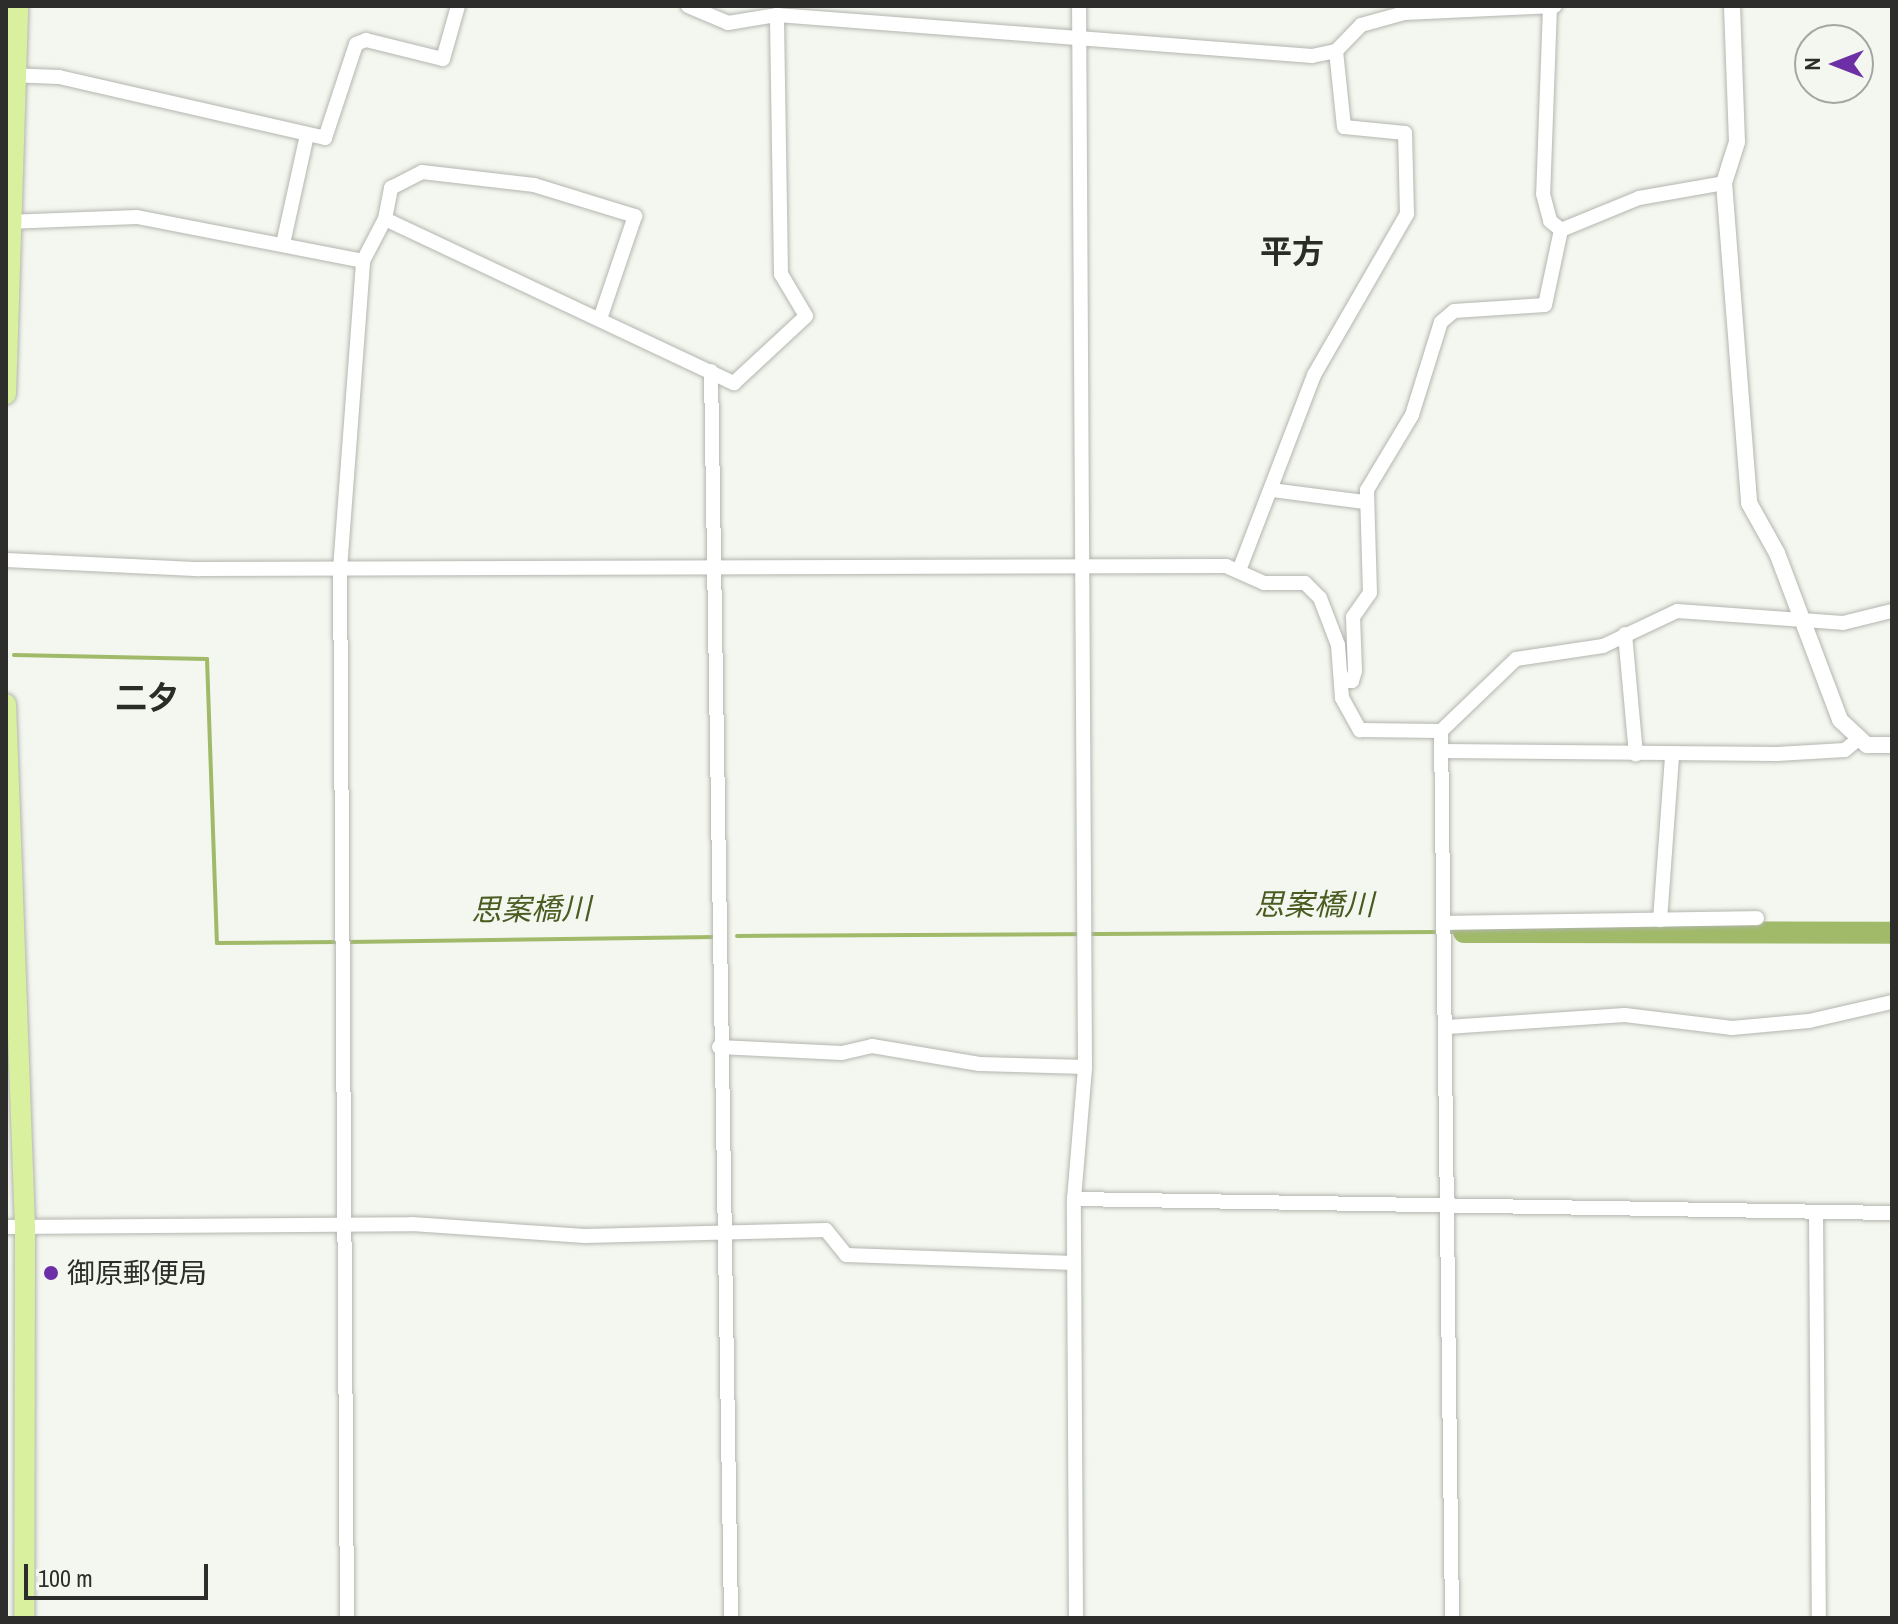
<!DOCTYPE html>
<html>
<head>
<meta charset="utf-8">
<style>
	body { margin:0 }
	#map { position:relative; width:1898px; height:1624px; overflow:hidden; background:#f4f7ef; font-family:"Archivo Narrow","Noto Sans JP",sans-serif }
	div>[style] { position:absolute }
	.stream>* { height:4px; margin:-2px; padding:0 2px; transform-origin:2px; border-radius:2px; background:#a0ba69 }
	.river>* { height:22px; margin:-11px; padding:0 11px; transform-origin:11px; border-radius:11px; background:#a0ba69 }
	.roads { filter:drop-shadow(0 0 2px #b3b6af) drop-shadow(0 0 2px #b3b6af) }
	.minor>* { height:14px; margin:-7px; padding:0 7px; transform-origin:7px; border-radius:7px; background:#fff }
	.tertiary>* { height:16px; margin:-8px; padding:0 8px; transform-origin:8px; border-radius:8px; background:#fff }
	.primary>* { height:20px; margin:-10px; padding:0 10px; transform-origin:10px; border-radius:10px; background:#d9f19e }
	.dots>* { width:22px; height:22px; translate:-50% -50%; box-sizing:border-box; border:4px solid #f4f7ef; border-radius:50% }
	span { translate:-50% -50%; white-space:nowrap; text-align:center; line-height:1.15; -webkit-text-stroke:8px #f4f7ef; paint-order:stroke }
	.poi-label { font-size:28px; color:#2d2e2b }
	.left { translate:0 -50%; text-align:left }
	.water-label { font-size:30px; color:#4b5c23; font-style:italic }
	.quarter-label { font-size:32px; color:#2a2d27; font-weight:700 }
	.frame { position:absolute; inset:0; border:8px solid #2d2e2b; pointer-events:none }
	.north { position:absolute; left:1794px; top:24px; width:80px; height:80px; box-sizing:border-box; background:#f4f7ef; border:2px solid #a4a7a1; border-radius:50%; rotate:270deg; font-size:22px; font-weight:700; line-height:32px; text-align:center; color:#2d2e2b }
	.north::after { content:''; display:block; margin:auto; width:28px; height:36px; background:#6c2fa5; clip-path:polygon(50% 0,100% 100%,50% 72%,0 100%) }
	.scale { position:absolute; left:24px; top:1564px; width:184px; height:36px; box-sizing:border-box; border:4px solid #2d2e2b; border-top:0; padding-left:10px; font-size:24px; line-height:28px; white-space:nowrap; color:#2d2e2b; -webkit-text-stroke:6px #f4f7ef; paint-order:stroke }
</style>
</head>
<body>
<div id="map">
	<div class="stream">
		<i style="left:14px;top:655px;width:193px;rotate:1.2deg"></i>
		<i style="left:207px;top:659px;width:284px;rotate:88deg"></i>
		<i style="left:217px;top:943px;width:120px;rotate:-0.5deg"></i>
		<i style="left:1447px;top:932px;width:17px"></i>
		<i style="left:737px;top:936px;width:701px;rotate:-0.33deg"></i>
		<i style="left:348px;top:942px;width:367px;rotate:-0.8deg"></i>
	</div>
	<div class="river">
		<i style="left:1464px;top:932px;width:428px;rotate:0.1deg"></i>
	</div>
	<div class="roads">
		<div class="minor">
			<i style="left:688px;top:6px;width:43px;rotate:23deg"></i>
			<i style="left:728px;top:23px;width:50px;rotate:-9.3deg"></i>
			<i style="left:777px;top:15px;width:537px;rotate:4.38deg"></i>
			<i style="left:1312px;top:56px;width:25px;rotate:-12deg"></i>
			<i style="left:1336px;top:51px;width:36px;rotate:-46deg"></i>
			<i style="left:1361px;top:25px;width:45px;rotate:-15.6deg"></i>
			<i style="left:1404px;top:13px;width:151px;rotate:-2.7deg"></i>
			<i style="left:1550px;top:7px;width:187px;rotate:92.1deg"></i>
			<i style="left:1543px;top:194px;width:28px;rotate:75deg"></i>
			<i style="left:1550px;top:221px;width:14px;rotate:39deg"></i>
			<i style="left:8px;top:75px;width:51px;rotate:2.2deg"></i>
			<i style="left:59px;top:77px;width:273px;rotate:12.9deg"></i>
			<i style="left:325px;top:138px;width:99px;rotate:-71.7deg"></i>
			<i style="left:356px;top:44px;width:11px;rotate:-22deg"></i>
			<i style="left:366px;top:40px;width:79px;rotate:13.9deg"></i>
			<i style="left:443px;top:59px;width:55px;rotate:-74.2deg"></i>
			<i style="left:385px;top:219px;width:386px;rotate:25.2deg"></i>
			<i style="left:734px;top:383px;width:98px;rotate:-42.9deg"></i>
			<i style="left:806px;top:316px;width:49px;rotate:-120.8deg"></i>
			<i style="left:781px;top:274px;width:259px;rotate:-90.9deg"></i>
			<i style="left:6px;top:222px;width:131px;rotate:-2.2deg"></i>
			<i style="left:137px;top:217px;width:230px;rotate:11deg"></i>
			<i style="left:1561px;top:230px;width:84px;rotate:-22.3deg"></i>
			<i style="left:1639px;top:198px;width:86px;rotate:-10deg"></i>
			<i style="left:283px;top:244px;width:112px;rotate:-77.6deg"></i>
			<i style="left:711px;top:371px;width:1247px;rotate:89.08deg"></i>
			<i style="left:1272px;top:490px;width:94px;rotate:7.4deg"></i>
			<i style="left:6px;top:560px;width:194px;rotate:2.7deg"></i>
			<i style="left:200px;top:569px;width:1026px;rotate:-0.17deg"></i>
			<i style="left:1226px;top:566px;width:42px;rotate:24.1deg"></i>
			<i style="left:1264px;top:583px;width:41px"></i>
			<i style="left:1305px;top:583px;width:21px;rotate:45deg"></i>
			<i style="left:1320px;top:598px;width:50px;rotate:69deg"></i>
			<i style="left:1338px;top:645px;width:53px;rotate:85.7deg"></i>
			<i style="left:1342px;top:698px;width:37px;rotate:61deg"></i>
			<i style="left:1360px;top:730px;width:81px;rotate:0.7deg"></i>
			<i style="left:1441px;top:731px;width:104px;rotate:-43.8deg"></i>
			<i style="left:1516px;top:659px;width:88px;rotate:-8.5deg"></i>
			<i style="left:1603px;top:646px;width:82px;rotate:-25.3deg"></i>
			<i style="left:1677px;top:611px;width:166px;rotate:4.1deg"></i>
			<i style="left:1843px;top:623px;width:50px;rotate:-13.8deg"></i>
			<i style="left:1240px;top:568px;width:207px;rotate:-69deg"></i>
			<i style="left:1314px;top:375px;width:186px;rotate:-60deg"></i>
			<i style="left:1407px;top:214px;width:81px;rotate:-91.4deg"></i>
			<i style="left:1405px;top:133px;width:61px;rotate:-174.4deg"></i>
			<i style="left:1344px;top:127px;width:76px;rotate:-96deg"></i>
			<i style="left:1625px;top:634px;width:121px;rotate:84.8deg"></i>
			<i style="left:1341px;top:681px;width:11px"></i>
			<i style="left:1352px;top:681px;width:10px;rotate:-73deg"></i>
			<i style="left:1355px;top:671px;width:54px;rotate:-92.1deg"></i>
			<i style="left:1353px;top:617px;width:29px;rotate:-55deg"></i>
			<i style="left:1370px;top:593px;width:103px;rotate:-91.7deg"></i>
			<i style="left:1367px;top:490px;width:87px;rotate:-59deg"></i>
			<i style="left:1412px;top:415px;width:97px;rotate:-72.7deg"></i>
			<i style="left:1441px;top:322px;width:17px;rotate:-40deg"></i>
			<i style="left:1454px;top:311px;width:91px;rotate:-3.8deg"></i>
			<i style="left:1545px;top:305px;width:77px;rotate:-78deg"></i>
			<i style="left:1441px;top:731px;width:887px;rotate:89.29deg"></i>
			<i style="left:1443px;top:751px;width:334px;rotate:0.5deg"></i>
			<i style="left:1777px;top:754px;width:68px;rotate:-3.4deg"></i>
			<i style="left:1845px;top:750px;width:17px;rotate:-40deg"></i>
			<i style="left:1660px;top:920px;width:165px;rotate:-85.8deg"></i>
			<i style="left:1445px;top:923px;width:312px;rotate:-0.9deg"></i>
			<i style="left:1447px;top:1027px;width:178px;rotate:-3.9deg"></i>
			<i style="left:1625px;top:1015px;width:108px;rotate:6.9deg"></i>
			<i style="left:1732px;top:1028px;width:77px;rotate:-5.2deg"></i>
			<i style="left:1809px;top:1021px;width:85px;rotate:-12.9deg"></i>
			<i style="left:719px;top:1047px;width:123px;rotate:2.8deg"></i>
			<i style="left:842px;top:1053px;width:31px;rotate:-13deg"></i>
			<i style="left:872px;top:1046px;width:109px;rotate:9.5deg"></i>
			<i style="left:980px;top:1064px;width:105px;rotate:1.6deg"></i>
			<i style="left:1074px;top:1199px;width:818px;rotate:0.98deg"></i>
			<i style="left:1816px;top:1212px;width:406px;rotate:89.6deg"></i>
			<i style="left:6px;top:1227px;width:406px;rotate:-0.4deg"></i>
			<i style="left:412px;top:1224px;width:173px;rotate:4deg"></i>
			<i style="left:585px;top:1236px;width:241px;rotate:-1.4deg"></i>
			<i style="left:826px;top:1230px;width:32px;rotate:51deg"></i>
			<i style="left:846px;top:1255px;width:228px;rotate:2deg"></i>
			<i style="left:347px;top:1618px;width:1049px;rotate:-90.38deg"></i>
			<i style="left:340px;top:569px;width:309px;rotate:-85.7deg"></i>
			<i style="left:363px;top:261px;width:47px;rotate:-62.4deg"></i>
			<i style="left:385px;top:219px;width:32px;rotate:-79deg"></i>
			<i style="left:391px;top:188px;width:35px;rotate:-27deg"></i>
			<i style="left:422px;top:172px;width:113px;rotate:6.6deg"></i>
			<i style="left:534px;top:185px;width:106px;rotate:17.1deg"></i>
			<i style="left:635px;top:216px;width:106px;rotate:108.8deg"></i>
			<i style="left:1076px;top:1618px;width:419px;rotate:-90.3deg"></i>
			<i style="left:1074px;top:1199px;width:132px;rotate:-85.2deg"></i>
			<i style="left:1085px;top:1067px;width:1061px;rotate:-90.32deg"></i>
		</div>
		<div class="tertiary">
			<i style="left:1732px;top:6px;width:136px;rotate:87.9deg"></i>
			<i style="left:1737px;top:142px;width:43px;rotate:107.6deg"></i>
			<i style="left:1724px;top:183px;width:321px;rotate:85.5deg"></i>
			<i style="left:1749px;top:503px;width:57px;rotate:60.8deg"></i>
			<i style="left:1777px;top:553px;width:178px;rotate:69.3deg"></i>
			<i style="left:1840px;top:720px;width:37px;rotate:43deg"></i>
			<i style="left:1867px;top:745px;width:25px"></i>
		</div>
		<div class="primary">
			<i style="left:6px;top:394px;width:388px;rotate:-88.2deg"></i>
			<i style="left:6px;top:704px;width:524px;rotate:87.92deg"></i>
			<i style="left:25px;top:1228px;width:390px;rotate:90.1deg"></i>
		</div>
	</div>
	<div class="dots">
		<i style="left:51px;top:1273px;background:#6c2fa5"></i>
	</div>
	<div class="poi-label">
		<span class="left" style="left:67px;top:1273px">御原郵便局</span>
	</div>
	<div class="water-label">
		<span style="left:1314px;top:904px">思案橋川</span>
		<span style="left:531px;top:909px;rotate:-1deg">思案橋川</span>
	</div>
	<div class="quarter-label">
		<span style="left:1292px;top:252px">平方</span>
		<span style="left:147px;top:698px">二夕</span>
	</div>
	<div class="frame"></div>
	<div class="north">N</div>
	<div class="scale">100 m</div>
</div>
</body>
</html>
